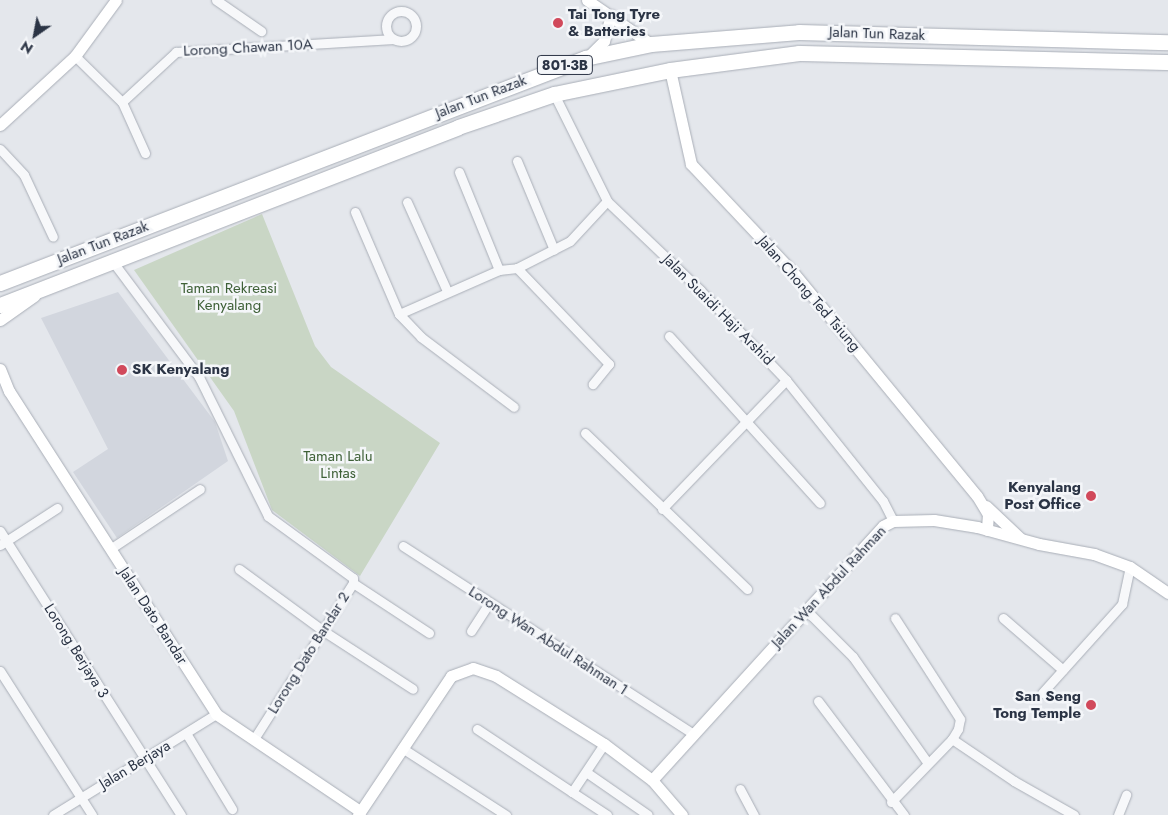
<!DOCTYPE html>
<html>
<head>
<meta charset="utf-8">
<style>
	body { margin:0 }
	#map { position:relative; width:1168px; height:815px; overflow:hidden; background:#e4e7ec; font-family:Jost,sans-serif }
	div>[style] { position:absolute }
	.built>* { inset:0; background:#d2d6de }
	.green>* { inset:0; background:#c9d6c5 }
	.roads { filter:drop-shadow(0 0 1px #a9aeb7) drop-shadow(0 0 1px #a9aeb7) }
	.street>* { height:9px; margin:-4.5px; padding:0 4.5px; transform-origin:4.5px; border-radius:4.5px; background:#f7f8fa }
	.street>.ring { margin:-4.5px; padding:0; box-sizing:content-box; background:none; border:9px solid #f7f8fa; border-radius:50% }
	.secondary>* { height:11px; margin:-5.5px; padding:0 5.5px; transform-origin:5.5px; border-radius:5.5px; background:#fff }
	.highway>* { height:15px; margin:-7.5px; padding:0 7.5px; transform-origin:7.5px; border-radius:7.5px; background:#fff }
	.dots>* { width:14px; height:14px; translate:-50% -50%; box-sizing:border-box; border:2px solid #f4f6f9; border-radius:50% }
	span { translate:-50% -50%; white-space:nowrap; text-align:center; line-height:1.15; -webkit-text-stroke:5px #f4f6f9; paint-order:stroke }
	.shield-label span { padding:1px 4px; background:#f4f6f9; border:1px solid; border-radius:4px; -webkit-text-stroke-width:0 }
	.shield-label { font-size:14px; color:#2b3445; font-weight:700 }
	.poi-label { font-size:15px; color:#2b3445; font-weight:700 }
	.left { translate:0 -50%; text-align:left }
	.right { translate:-100% -50%; text-align:right }
	.street-label { font-size:15px; color:#2b3445 }
	.park-label { font-size:15px; color:#3f6138 }
	.north { position:absolute; left:10px; top:10px; width:50px; height:50px; -webkit-text-stroke:4px #f4f6f9; paint-order:stroke; rotate:213deg; font-size:14px; font-weight:700; line-height:20px; text-align:center; color:#2b3445 }
	.north::after { content:''; display:block; margin:auto; width:18px; height:22px; background:#2b3445; clip-path:polygon(50% 0,100% 100%,50% 72%,0 100%) }
</style>
</head>
<body>
<div id="map">
	<div class="built">
		<i style="clip-path:polygon(118px 292px,215px 422px,228px 461px,117px 538px,73px 472px,108px 449px,41px 318px)"></i>
	</div>
	<div class="green">
		<i style="clip-path:polygon(262px 214px,315px 346px,331px 367px,440px 443px,360px 576px,272px 510px,234px 411px,134px 270px)"></i>
	</div>
	<div class="roads">
		<div class="street">
			<i style="left:216px;top:0;width:55px;rotate:34.6deg"></i>
			<i class="ring" style="left:386px;top:11px;width:21px;height:21px"></i>
			<i style="left:75px;top:56px;width:66px;rotate:44.4deg"></i>
			<i style="left:122px;top:102px;width:56px;rotate:65.7deg"></i>
			<i style="left:554px;top:94px;width:119px;rotate:63.6deg"></i>
			<i style="left:607px;top:201px;width:129px;rotate:43.7deg"></i>
			<i style="left:700px;top:290px;width:124px;rotate:46.3deg"></i>
			<i style="left:786px;top:380px;width:155px;rotate:51.3deg"></i>
			<i style="left:883px;top:501px;width:22px;rotate:63deg"></i>
			<i style="left:122px;top:102px;width:74px;rotate:-42.8deg"></i>
			<i style="left:176px;top:52px;width:218px;rotate:-3.4deg"></i>
			<i style="left:0;top:149px;width:35px;rotate:47deg"></i>
			<i style="left:24px;top:175px;width:68px;rotate:64.9deg"></i>
			<i style="left:517px;top:161px;width:96px;rotate:67.4deg"></i>
			<i style="left:459px;top:172px;width:106px;rotate:67.8deg"></i>
			<i style="left:407px;top:202px;width:98px;rotate:65.8deg"></i>
			<i style="left:355px;top:212px;width:111px;rotate:66.7deg"></i>
			<i style="left:399px;top:314px;width:32px;rotate:46deg"></i>
			<i style="left:421px;top:337px;width:116px;rotate:37deg"></i>
			<i style="left:113px;top:262px;width:144px;rotate:53.2deg"></i>
			<i style="left:199px;top:377px;width:155px;rotate:63.6deg"></i>
			<i style="left:268px;top:516px;width:105px;rotate:36.1deg"></i>
			<i style="left:353px;top:578px;width:5px;rotate:90deg"></i>
			<i style="left:353px;top:583px;width:185px;rotate:122.4deg"></i>
			<i style="left:517px;top:268px;width:133px;rotate:46.2deg"></i>
			<i style="left:609px;top:364px;width:26px;rotate:129deg"></i>
			<i style="left:399px;top:314px;width:109px;rotate:-23.7deg"></i>
			<i style="left:499px;top:270px;width:18px;rotate:-6deg"></i>
			<i style="left:517px;top:268px;width:59px;rotate:-27deg"></i>
			<i style="left:570px;top:241px;width:54px;rotate:-47.2deg"></i>
			<i style="left:669px;top:336px;width:225px;rotate:47.9deg"></i>
			<i style="left:585px;top:433px;width:225px;rotate:43.9deg"></i>
			<i style="left:662px;top:509px;width:179px;rotate:-46.1deg"></i>
			<i style="left:0;top:531px;width:337px;rotate:57.5deg"></i>
			<i style="left:0;top:545px;width:68px;rotate:-33deg"></i>
			<i style="left:403px;top:546px;width:346px;rotate:32.9deg"></i>
			<i style="left:110px;top:549px;width:108px;rotate:-33.7deg"></i>
			<i style="left:239px;top:569px;width:103px;rotate:36.3deg"></i>
			<i style="left:322px;top:630px;width:108px;rotate:33deg"></i>
			<i style="left:353px;top:583px;width:91px;rotate:33.3deg"></i>
			<i style="left:806px;top:610px;width:66px;rotate:45deg"></i>
			<i style="left:853px;top:657px;width:128px;rotate:54.8deg"></i>
			<i style="left:1003px;top:618px;width:79px;rotate:40.9deg"></i>
			<i style="left:471px;top:631px;width:33px;rotate:-57deg"></i>
			<i style="left:0;top:671px;width:171px;rotate:57.4deg"></i>
			<i style="left:1042px;top:693px;width:120px;rotate:-48deg"></i>
			<i style="left:1122px;top:604px;width:38px;rotate:-78deg"></i>
			<i style="left:818px;top:701px;width:143px;rotate:53deg"></i>
			<i style="left:477px;top:729px;width:114px;rotate:33.6deg"></i>
			<i style="left:572px;top:792px;width:58px;rotate:-56.3deg"></i>
			<i style="left:186px;top:733px;width:89px;rotate:58.8deg"></i>
			<i style="left:952px;top:739px;width:75px;rotate:34.1deg"></i>
			<i style="left:1014px;top:781px;width:69px;rotate:29.5deg"></i>
			<i style="left:402px;top:748px;width:124px;rotate:32.8deg"></i>
			<i style="left:586px;top:772px;width:75px;rotate:34.7deg"></i>
			<i style="left:740px;top:789px;width:30px;rotate:62deg"></i>
			<i style="left:572px;top:792px;width:42px;rotate:33.3deg"></i>
			<i style="left:891px;top:802px;width:88px;rotate:-45.9deg"></i>
			<i style="left:952px;top:739px;width:12px;rotate:-59deg"></i>
			<i style="left:958px;top:729px;width:10px;rotate:-79deg"></i>
			<i style="left:960px;top:719px;width:120px;rotate:-122.8deg"></i>
			<i style="left:53px;top:815px;width:192px;rotate:-31.8deg"></i>
			<i style="left:1118px;top:815px;width:22px;rotate:-68deg"></i>
		</div>
		<div class="secondary">
			<i style="left:587px;top:0;width:78px;rotate:34.5deg"></i>
			<i style="left:589px;top:56px;width:21px;rotate:-45deg"></i>
			<i style="left:604px;top:41px;width:27px;rotate:-75deg"></i>
			<i style="left:670px;top:70px;width:96px;rotate:77.4deg"></i>
			<i style="left:691px;top:164px;width:147px;rotate:46.7deg"></i>
			<i style="left:792px;top:271px;width:291px;rotate:50.6deg"></i>
			<i style="left:977px;top:496px;width:21px;rotate:59deg"></i>
			<i style="left:988px;top:514px;width:16px;rotate:94deg"></i>
			<i style="left:0;top:125px;width:102px;rotate:-42.6deg"></i>
			<i style="left:75px;top:56px;width:69px;rotate:-53.8deg"></i>
			<i style="left:0;top:320px;width:42px;rotate:-35.2deg"></i>
			<i style="left:0;top:369px;width:24px;rotate:68deg"></i>
			<i style="left:9px;top:391px;width:384px;rotate:57.3deg"></i>
			<i style="left:216px;top:714px;width:174px;rotate:34deg"></i>
			<i style="left:986px;top:506px;width:47px;rotate:43.3deg"></i>
			<i style="left:652px;top:780px;width:343px;rotate:-47.7deg"></i>
			<i style="left:883px;top:526px;width:11px;rotate:-27deg"></i>
			<i style="left:893px;top:521px;width:41px;rotate:-1.4deg"></i>
			<i style="left:934px;top:520px;width:44px;rotate:9.2deg"></i>
			<i style="left:977px;top:527px;width:64px;rotate:15.3deg"></i>
			<i style="left:1039px;top:544px;width:56px;rotate:10.3deg"></i>
			<i style="left:1094px;top:554px;width:38px;rotate:20deg"></i>
			<i style="left:1130px;top:567px;width:46px;rotate:34.4deg"></i>
			<i style="left:358px;top:815px;width:167px;rotate:-56.2deg"></i>
			<i style="left:451px;top:676px;width:23px;rotate:-20deg"></i>
			<i style="left:473px;top:668px;width:24px;rotate:19deg"></i>
			<i style="left:496px;top:676px;width:128px;rotate:32.2deg"></i>
			<i style="left:604px;top:744px;width:60px;rotate:36.9deg"></i>
			<i style="left:652px;top:780px;width:46px;rotate:49.4deg"></i>
		</div>
		<div class="highway">
			<i style="left:0;top:283px;width:627px;rotate:-21.04deg"></i>
			<i style="left:585px;top:58px;width:67px;rotate:-12deg"></i>
			<i style="left:651px;top:44px;width:148px;rotate:-4.6deg"></i>
			<i style="left:799px;top:32px;width:369px;rotate:1.6deg"></i>
			<i style="left:0;top:305px;width:491px;rotate:-21.2deg"></i>
			<i style="left:458px;top:127px;width:102px;rotate:-19deg"></i>
			<i style="left:554px;top:94px;width:118px;rotate:-11.7deg"></i>
			<i style="left:670px;top:70px;width:130px;rotate:-7.5deg"></i>
			<i style="left:799px;top:53px;width:369px;rotate:1.4deg"></i>
		</div>
	</div>
	<div class="dots">
		<i style="left:558px;top:23px;background:#d1495b"></i>
		<i style="left:122px;top:370px;background:#d1495b"></i>
		<i style="left:1091px;top:496px;background:#d1495b"></i>
		<i style="left:1091px;top:705px;background:#d1495b"></i>
	</div>
	<div class="shield-label">
		<span style="left:565px;top:65px">801-3B</span>
	</div>
	<div class="poi-label">
		<span class="left" style="left:568px;top:23px">Tai Tong Tyre<br>&amp; Batteries</span>
		<span class="left" style="left:132px;top:370px">SK Kenyalang</span>
		<span class="right" style="left:1081px;top:496px">Kenyalang<br>Post Office</span>
		<span class="right" style="left:1081px;top:705px">San Seng<br>Tong Temple</span>
	</div>
	<div class="street-label">
		<span style="left:877px;top:34px;rotate:2deg">Jalan Tun Razak</span>
		<span style="left:248px;top:48px;rotate:-3deg">Lorong Chawan 10A</span>
		<span style="left:481px;top:97px;rotate:-21deg">Jalan Tun Razak</span>
		<span style="left:103px;top:243px;rotate:-21deg">Jalan Tun Razak</span>
		<span style="left:809px;top:294px;rotate:49deg">Jalan Chong Ted Tsiung</span>
		<span style="left:718px;top:310px;rotate:45deg">Jalan Suaidi Haji Arshid</span>
		<span style="left:829px;top:587px;rotate:-47deg">Jalan Wan Abdul Rahman</span>
		<span style="left:153px;top:616px;rotate:57deg">Jalan Dato Bandar</span>
		<span style="left:548px;top:641px;rotate:33deg">Lorong Wan Abdul Rahman 1</span>
		<span style="left:76px;top:651px;rotate:58deg">Lorong Berjaya 3</span>
		<span style="left:309px;top:653px;rotate:-58deg">Lorong Dato Bandar 2</span>
		<span style="left:135px;top:765px;rotate:-31deg">Jalan Berjaya</span>
	</div>
	<div class="park-label">
		<span style="left:229px;top:297px">Taman Rekreasi<br>Kenyalang</span>
		<span style="left:338px;top:465px">Taman Lalu<br>Lintas</span>
	</div>
	<div class="north">N</div>
</div>
</body>
</html>
